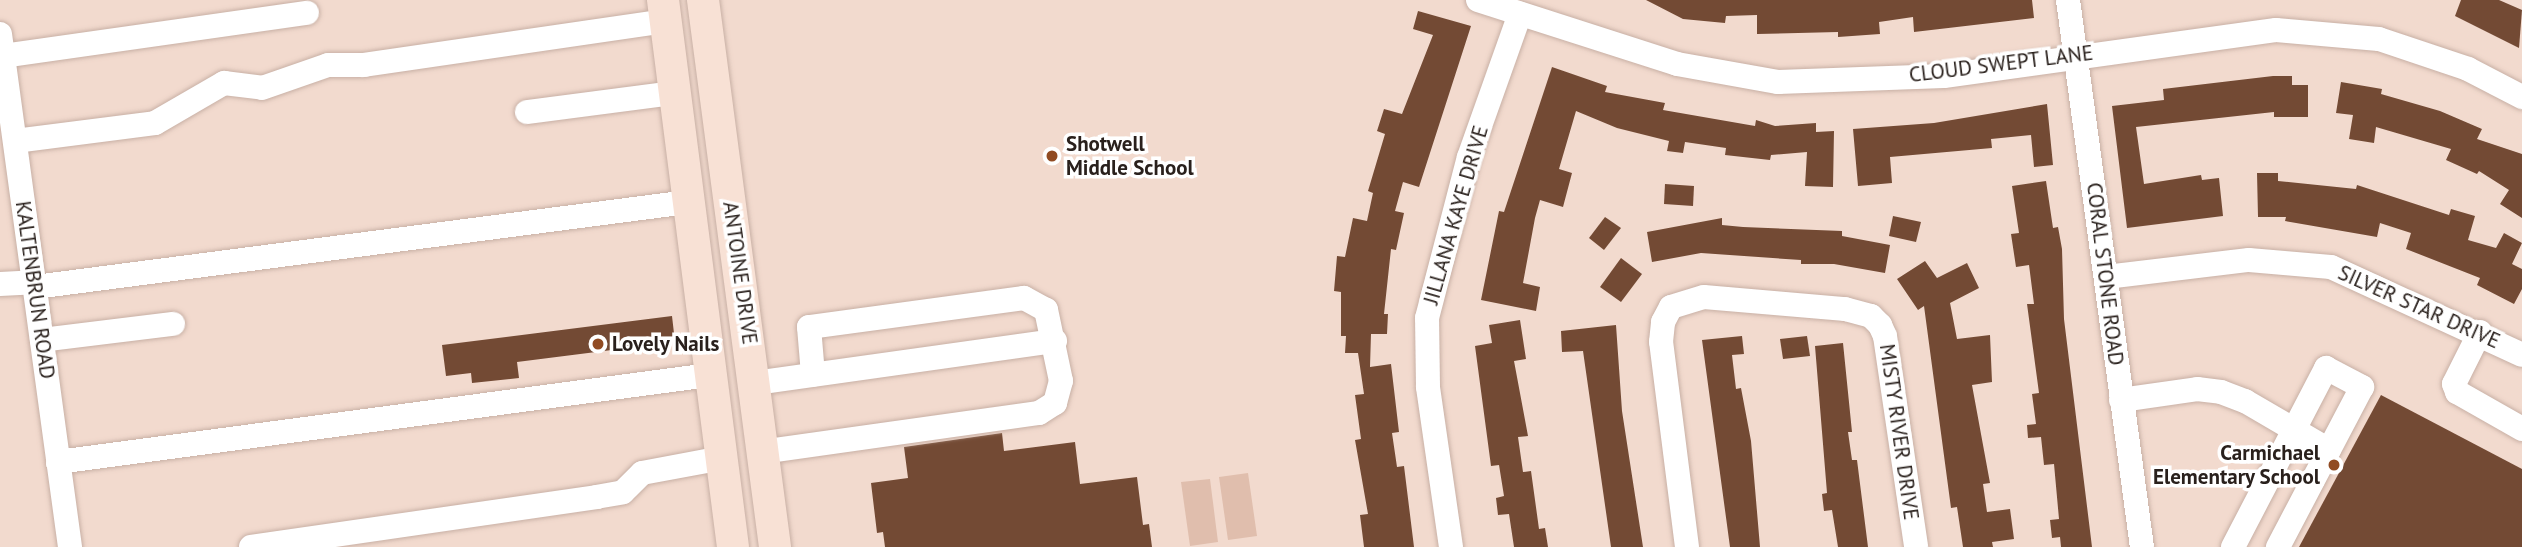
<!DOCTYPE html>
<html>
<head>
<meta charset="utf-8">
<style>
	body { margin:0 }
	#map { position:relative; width:2522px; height:547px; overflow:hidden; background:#f2dace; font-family:"PT Sans",sans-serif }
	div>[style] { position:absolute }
	.green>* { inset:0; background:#e0bead }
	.building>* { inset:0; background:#734a34 }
	.roads { filter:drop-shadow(0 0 2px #c8b0a5) drop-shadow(0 0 2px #c8b0a5) }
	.minor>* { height:24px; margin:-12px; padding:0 12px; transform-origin:12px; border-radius:12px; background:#fff }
	.major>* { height:32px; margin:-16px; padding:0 16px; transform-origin:16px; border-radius:16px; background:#f8e1d5 }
	.dots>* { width:19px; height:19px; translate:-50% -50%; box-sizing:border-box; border:4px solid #fff; border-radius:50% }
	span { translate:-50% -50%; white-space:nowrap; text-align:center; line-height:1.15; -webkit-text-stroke:7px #fff; paint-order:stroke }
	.street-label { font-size:21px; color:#29201c }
	.poi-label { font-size:21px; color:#29201c; font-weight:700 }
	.left { translate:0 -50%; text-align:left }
	.right { translate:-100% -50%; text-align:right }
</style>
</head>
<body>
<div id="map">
	<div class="green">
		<i style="clip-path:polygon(1248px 473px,1257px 536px,1228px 540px,1219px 477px)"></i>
		<i style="clip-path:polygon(1210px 479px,1218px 542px,1190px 546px,1181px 482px)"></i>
	</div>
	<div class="building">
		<i style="clip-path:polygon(1646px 0,2032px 0,2034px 18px,1914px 32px,1913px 17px,1879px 22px,1880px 34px,1838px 37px,1838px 32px,1757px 34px,1757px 15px,1726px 16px,1725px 23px,1683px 19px)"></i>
		<i style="clip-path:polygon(2461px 0,2499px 0,2522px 10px,2519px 48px,2455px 16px)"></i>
		<i style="clip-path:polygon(1418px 11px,1471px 26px,1419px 187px,1403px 182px,1395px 211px,1404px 213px,1396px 250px,1391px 249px,1384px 314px,1388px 314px,1387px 334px,1371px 334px,1370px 367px,1391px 364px,1399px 432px,1392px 433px,1397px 467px,1404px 466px,1414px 547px,1364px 547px,1360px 515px,1368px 514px,1355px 440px,1361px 439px,1355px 395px,1364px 394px,1358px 353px,1345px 353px,1346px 336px,1341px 336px,1341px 292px,1334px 291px,1337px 256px,1345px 257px,1353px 218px,1367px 221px,1373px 193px,1368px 191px,1385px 134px,1377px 131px,1384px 109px,1402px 114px,1433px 35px,1413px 29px)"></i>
		<i style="clip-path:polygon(1552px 67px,1607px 86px,1605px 92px,1665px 103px,1663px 110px,1755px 126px,1756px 120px,1775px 126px,1816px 123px,1816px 132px,1834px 131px,1833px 187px,1805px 186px,1807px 152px,1771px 155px,1770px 160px,1725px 155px,1726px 148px,1685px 142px,1683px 153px,1667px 151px,1669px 141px,1617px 128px,1576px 111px,1559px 169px,1572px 173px,1563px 207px,1540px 200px,1535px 218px,1523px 283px,1540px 287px,1536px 311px,1481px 300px,1499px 211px,1504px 212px)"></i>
		<i style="clip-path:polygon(2273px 76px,2292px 76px,2292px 85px,2308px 85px,2308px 117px,2274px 117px,2274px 112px,2136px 127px,2144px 184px,2201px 175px,2202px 180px,2219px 178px,2223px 216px,2127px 228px,2112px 106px,2164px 100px,2163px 89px)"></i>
		<i style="clip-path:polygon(2341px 82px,2382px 89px,2381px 94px,2440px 111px,2482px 129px,2477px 139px,2522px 154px,2522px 218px,2500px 204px,2509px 190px,2479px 171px,2477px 174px,2446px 160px,2451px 149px,2376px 127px,2374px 143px,2349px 139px,2353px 115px,2336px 113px)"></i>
		<i style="clip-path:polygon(2047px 104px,2053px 165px,2034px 167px,2031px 135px,1991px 139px,1992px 148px,1890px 157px,1892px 183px,1858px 186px,1853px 129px,1934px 123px)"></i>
		<i style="clip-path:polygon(2257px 173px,2278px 173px,2278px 181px,2356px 189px,2357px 185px,2449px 215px,2451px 209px,2475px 216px,2468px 240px,2496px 248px,2504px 233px,2522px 243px,2512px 264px,2522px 269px,2522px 289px,2514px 304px,2477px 285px,2480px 278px,2406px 249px,2411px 233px,2380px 223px,2377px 237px,2285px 221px,2286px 217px,2258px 217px)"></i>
		<i style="clip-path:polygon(2046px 181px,2053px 228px,2058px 227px,2062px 249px,2064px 319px,2092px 547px,2061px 547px,2060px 537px,2052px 538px,2050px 520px,2059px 519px,2054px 464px,2044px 465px,2041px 437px,2028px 438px,2027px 425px,2036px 424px,2032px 394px,2039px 393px,2027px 304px,2034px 304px,2029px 265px,2016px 267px,2011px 234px,2019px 233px,2012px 186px)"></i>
		<i style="clip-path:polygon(1665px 184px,1694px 186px,1693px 206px,1664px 204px)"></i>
		<i style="clip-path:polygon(1893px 216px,1921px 222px,1916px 242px,1889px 236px)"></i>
		<i style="clip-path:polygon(1605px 217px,1621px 228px,1604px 250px,1589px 238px)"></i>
		<i style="clip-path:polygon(1722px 218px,1722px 225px,1743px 227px,1842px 231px,1842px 236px,1890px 245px,1885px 273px,1834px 264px,1801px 264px,1801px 260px,1701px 253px,1652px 262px,1647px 232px)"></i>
		<i style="clip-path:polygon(1621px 258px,1642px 274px,1621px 302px,1600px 287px)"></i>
		<i style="clip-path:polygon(1925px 261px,1937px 278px,1967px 263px,1979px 288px,1950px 303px,1957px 339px,1990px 335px,1992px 382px,1972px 385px,1990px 483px,1983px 484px,1987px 512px,2010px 509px,2014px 539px,1992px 542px,1993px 547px,1963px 547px,1957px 507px,1951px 508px,1924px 306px,1918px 310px,1897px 279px)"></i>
		<i style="clip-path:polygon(672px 316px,675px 342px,517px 362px,519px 378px,472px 383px,471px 373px,446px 376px,442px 345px)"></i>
		<i style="clip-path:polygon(1520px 320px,1526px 359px,1514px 361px,1528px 436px,1518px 437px,1523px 472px,1531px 471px,1539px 529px,1545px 528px,1548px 547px,1514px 547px,1509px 514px,1498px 515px,1496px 498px,1504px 496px,1499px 465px,1491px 466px,1475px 346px,1492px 343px,1489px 325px)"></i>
		<i style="clip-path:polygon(1616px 325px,1622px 411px,1643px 547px,1611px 547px,1583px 351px,1562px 352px,1561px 331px)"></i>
		<i style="clip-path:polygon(1742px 336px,1744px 354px,1732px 355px,1736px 389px,1741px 388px,1751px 441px,1760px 547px,1730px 547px,1702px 340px)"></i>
		<i style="clip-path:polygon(1807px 336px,1810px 356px,1783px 359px,1780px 339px)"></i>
		<i style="clip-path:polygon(1843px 343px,1852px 432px,1848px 432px,1852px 460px,1857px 460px,1868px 547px,1838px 547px,1832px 510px,1824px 511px,1822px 494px,1827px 493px,1815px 346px)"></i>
		<i style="clip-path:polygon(2381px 395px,2522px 469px,2522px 547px,2299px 547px)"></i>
		<i style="clip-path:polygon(1002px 433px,1004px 451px,1075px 442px,1080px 484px,1137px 477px,1143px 525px,1149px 524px,1152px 547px,885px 547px,883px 532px,877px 533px,871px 483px,908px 478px,904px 447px)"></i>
	</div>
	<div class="roads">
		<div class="minor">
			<i style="left:1478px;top:0;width:209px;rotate:17.8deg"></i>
			<i style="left:1677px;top:64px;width:103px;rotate:10.1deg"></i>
			<i style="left:1778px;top:82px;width:166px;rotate:-2.1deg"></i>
			<i style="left:1944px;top:76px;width:335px;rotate:-7.9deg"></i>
			<i style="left:2276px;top:30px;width:103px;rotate:5deg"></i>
			<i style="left:2379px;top:39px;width:94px;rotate:18.6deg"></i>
			<i style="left:2468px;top:69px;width:61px;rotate:27.4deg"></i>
			<i style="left:2068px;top:0;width:552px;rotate:82.3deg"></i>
			<i style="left:0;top:34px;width:518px;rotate:82.23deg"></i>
			<i style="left:3px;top:56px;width:307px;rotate:-8.1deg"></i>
			<i style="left:527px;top:112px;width:148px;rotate:-7.4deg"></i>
			<i style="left:15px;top:141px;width:141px;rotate:-7.3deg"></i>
			<i style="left:155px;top:123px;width:80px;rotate:-30.1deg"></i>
			<i style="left:224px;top:83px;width:38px;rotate:7deg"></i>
			<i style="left:262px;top:88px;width:70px;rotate:-19.2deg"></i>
			<i style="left:328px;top:65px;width:36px"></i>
			<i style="left:364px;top:65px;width:304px;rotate:-8.3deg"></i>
			<i style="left:2106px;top:277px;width:144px;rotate:-6.8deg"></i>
			<i style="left:2249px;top:260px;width:82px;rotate:4.9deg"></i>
			<i style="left:2331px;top:267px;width:210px;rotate:24.7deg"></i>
			<i style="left:0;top:284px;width:34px;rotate:-3deg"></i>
			<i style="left:35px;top:287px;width:659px;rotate:-7.42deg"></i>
			<i style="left:2480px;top:332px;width:58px;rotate:116.6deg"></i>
			<i style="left:2454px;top:384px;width:9px;rotate:69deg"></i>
			<i style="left:2457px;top:392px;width:75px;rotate:29.6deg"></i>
			<i style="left:42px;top:340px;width:132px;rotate:-7deg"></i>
			<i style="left:755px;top:383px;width:303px;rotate:-8deg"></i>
			<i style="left:2121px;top:400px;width:77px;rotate:-8.2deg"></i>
			<i style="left:2197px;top:389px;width:24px;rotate:7deg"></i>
			<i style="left:2221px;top:392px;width:26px;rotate:21deg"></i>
			<i style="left:2245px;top:401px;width:97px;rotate:30.3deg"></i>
			<i style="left:761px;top:452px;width:281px;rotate:-8deg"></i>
			<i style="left:1039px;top:413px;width:19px;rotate:-32deg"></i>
			<i style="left:1055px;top:403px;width:23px;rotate:-75deg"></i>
			<i style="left:1061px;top:381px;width:73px;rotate:-101.9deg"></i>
			<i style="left:1046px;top:310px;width:25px;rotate:-151deg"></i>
			<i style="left:1024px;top:298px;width:217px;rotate:172.3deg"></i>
			<i style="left:809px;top:327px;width:48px;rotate:85.2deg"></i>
			<i style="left:58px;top:462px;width:657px;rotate:-7.61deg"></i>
			<i style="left:251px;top:547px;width:349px;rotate:-8.2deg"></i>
			<i style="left:596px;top:497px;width:27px;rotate:-10deg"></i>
			<i style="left:623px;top:492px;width:27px;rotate:-45deg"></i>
			<i style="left:642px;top:473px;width:81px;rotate:-10.6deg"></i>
			<i style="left:1451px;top:547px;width:162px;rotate:-98.2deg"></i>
			<i style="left:1428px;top:387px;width:69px;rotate:-90.8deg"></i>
			<i style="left:1427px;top:318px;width:166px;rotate:-75.4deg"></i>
			<i style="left:1469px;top:157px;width:152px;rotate:-70.4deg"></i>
			<i style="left:1687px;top:547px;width:207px;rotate:-97.2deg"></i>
			<i style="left:1661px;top:342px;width:20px;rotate:-84deg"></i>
			<i style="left:1663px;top:322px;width:17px;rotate:-62deg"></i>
			<i style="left:1671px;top:307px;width:34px;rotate:-17deg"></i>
			<i style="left:1704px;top:297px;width:142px;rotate:4.9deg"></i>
			<i style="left:1845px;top:309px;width:27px;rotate:15deg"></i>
			<i style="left:1871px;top:316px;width:13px;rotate:45deg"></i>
			<i style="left:1880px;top:325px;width:12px;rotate:66deg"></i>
			<i style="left:1885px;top:336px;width:213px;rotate:81.6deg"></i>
			<i style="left:2233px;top:547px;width:202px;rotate:-62.5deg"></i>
			<i style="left:2326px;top:368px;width:41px;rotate:27.8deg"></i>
			<i style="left:2362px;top:387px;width:181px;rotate:117.7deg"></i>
		</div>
		<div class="major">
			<i style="left:663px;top:0;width:551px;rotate:82.71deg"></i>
			<i style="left:703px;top:0;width:552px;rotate:82.5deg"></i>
		</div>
	</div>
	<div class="dots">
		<i style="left:1052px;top:156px;background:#914b22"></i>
		<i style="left:598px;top:344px;background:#914b22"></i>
		<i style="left:2334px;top:465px;background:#914b22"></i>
	</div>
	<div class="street-label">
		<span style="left:2001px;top:64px;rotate:-7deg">CLOUD SWEPT LANE</span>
		<span style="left:1456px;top:215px;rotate:-74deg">JILLANA KAYE DRIVE</span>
		<span style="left:740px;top:273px;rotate:82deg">ANTOINE DRIVE</span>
		<span style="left:2105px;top:274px;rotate:83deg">CORAL STONE ROAD</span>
		<span style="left:35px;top:290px;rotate:82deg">KALTENBRUN ROAD</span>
		<span style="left:2419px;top:307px;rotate:24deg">SILVER STAR DRIVE</span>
		<span style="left:1899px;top:432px;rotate:82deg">MISTY RIVER DRIVE</span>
	</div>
	<div class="poi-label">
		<span class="left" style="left:1066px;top:156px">Shotwell<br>Middle School</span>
		<span class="left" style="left:612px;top:344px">Lovely Nails</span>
		<span class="right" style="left:2320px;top:465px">Carmichael<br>Elementary School</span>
	</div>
</div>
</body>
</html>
